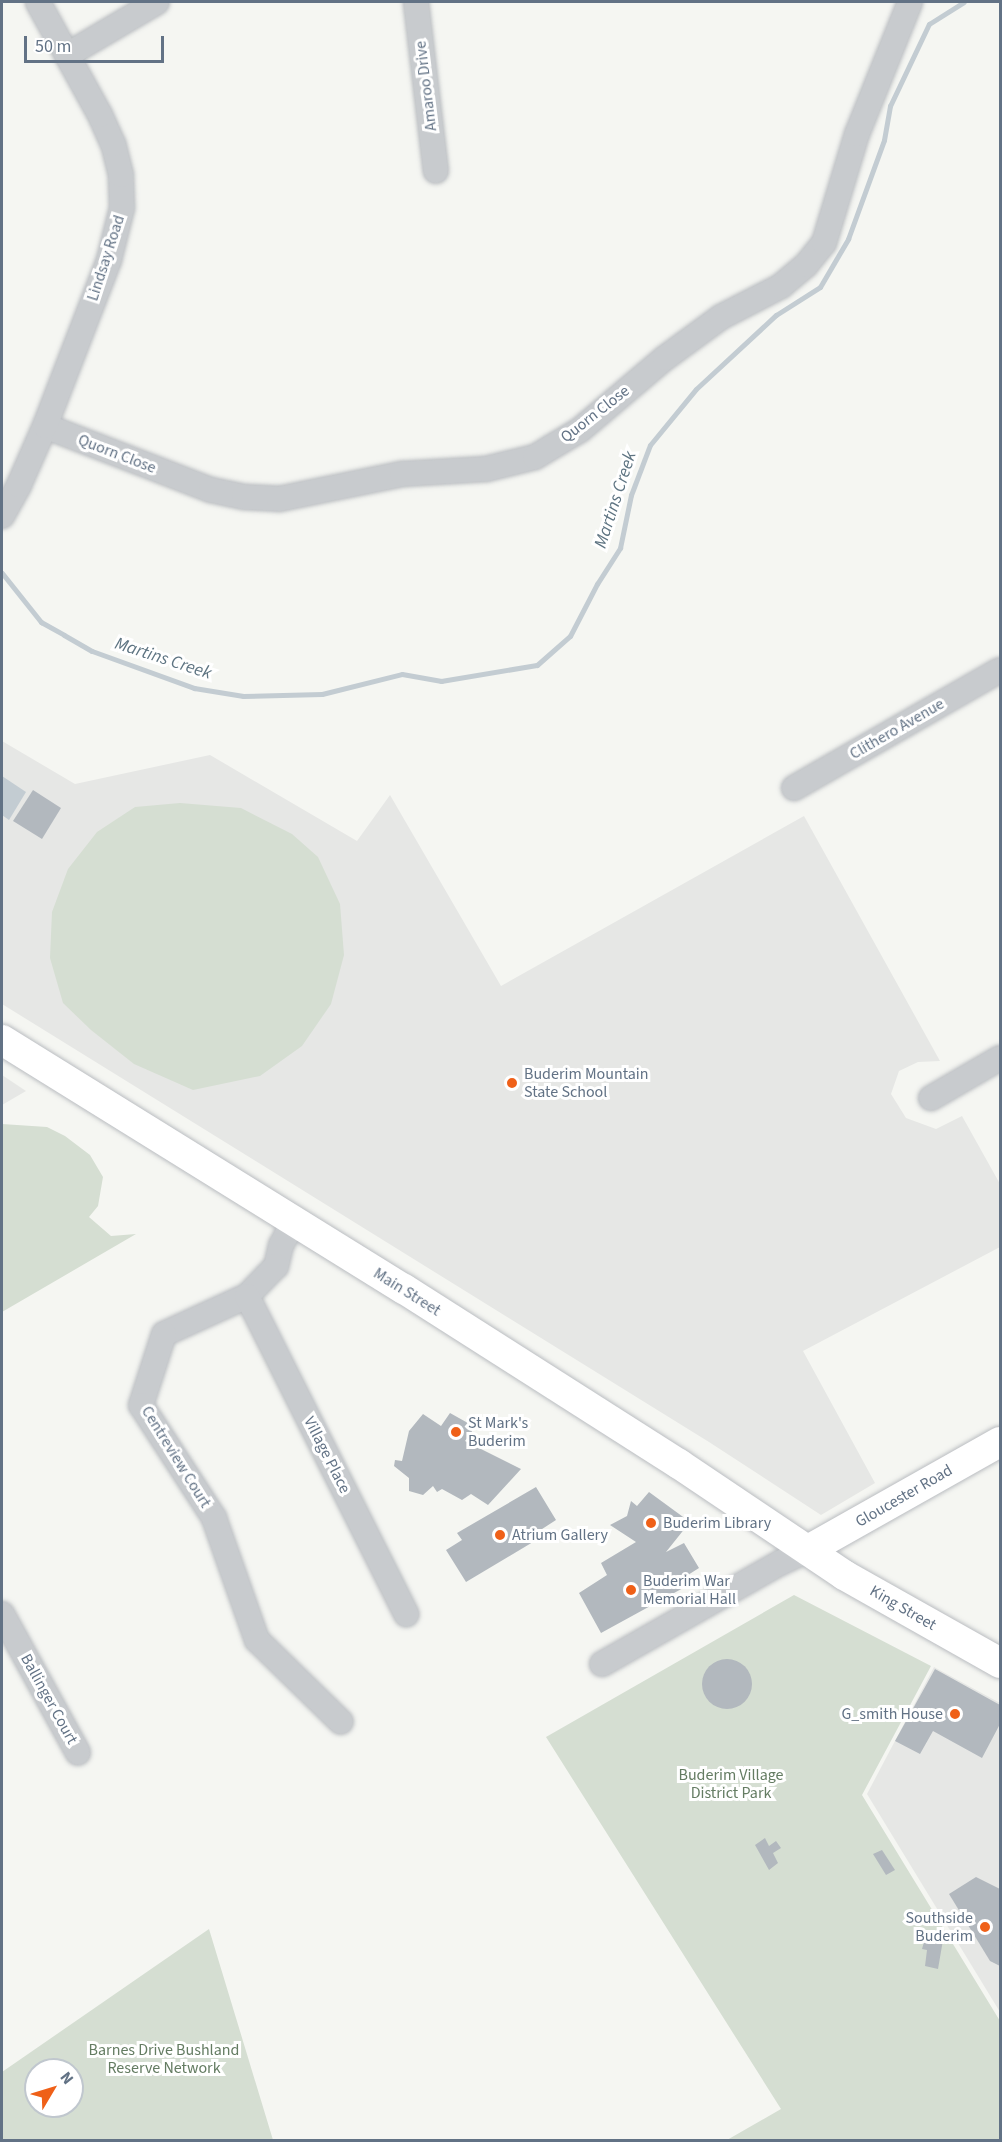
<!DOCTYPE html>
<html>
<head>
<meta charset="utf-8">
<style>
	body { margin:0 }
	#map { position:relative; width:1002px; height:2142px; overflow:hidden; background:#f5f6f2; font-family:"Source Sans 3",sans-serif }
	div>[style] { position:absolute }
	.built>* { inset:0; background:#e6e7e5 }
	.green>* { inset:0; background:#d5ded2 }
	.water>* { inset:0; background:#c3ccd2 }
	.stream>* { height:5px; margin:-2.5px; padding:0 2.5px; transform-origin:2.5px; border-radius:2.5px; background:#c3ccd2 }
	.building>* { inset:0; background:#b2b8be }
	.round { border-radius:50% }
	.roads { filter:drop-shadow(0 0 2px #babdc1) drop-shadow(0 0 2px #babdc1) }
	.minor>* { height:24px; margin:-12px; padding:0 12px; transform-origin:12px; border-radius:12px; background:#c8cbce }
	.major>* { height:30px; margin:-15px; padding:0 15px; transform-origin:15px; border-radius:15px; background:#fff }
	.dots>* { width:16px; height:16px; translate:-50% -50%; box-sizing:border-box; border:3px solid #fff; border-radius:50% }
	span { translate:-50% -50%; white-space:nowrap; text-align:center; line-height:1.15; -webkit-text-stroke:6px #fff; paint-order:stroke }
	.street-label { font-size:16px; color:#627285 }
	.poi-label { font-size:16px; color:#627285 }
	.left { translate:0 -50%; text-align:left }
	.right { translate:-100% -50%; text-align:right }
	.park-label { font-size:16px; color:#647c62 }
	.water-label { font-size:18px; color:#5e7482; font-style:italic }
	.frame { position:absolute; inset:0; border:3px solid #627285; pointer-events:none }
	.north { position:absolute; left:24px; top:2058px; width:60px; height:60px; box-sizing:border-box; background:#fff; border:2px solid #c0c7ce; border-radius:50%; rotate:52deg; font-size:16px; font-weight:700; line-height:24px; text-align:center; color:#627285 }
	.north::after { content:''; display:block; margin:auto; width:21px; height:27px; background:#ef6018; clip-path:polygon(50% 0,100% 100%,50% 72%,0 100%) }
	.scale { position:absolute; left:24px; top:36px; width:140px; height:27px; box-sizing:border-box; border:3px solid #627285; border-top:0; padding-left:8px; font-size:18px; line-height:21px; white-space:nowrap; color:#627285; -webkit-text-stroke:4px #fff; paint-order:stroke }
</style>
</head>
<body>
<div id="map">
	<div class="built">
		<i style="clip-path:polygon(2px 741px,75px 784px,210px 755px,357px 841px,390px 795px,501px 986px,804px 816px,940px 1061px,918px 1062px,899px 1071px,891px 1094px,906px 1118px,936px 1129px,962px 1116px,1000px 1184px,1000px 1247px,803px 1351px,875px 1483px,821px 1515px,709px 1442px,2px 1004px)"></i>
		<i style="clip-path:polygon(2px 1075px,26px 1091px,2px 1105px)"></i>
		<i style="clip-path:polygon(934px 1667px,1000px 1703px,1000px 2012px,867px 1794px)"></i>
	</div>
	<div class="green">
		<i style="clip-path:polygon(180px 803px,241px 808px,292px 834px,318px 857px,340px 904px,344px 955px,331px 1004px,302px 1046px,260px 1076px,193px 1090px,134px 1064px,91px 1030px,63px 1003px,50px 958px,52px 912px,68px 869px,97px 832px,135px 807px)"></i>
		<i style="clip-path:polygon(2px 1124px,47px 1127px,65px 1136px,90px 1155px,103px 1177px,98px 1206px,89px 1217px,111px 1236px,136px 1234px,2px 1312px)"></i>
		<i style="clip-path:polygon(794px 1595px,931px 1666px,862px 1795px,1000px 2021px,1000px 2140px,727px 2140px,781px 2109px,546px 1737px)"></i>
		<i style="clip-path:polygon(evenodd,209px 1929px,273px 2140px,2px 2140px,2px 2072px,209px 1929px,36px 2070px,72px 2070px,72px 2106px,36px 2106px,36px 2070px)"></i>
	</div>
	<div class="water">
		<i style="clip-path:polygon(2px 776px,26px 792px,9px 820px,2px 815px)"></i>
	</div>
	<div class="stream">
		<i style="left:2px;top:573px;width:63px;rotate:51.5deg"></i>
		<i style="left:41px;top:622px;width:26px;rotate:29deg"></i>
		<i style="left:64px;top:635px;width:32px;rotate:30deg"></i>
		<i style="left:92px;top:651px;width:109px;rotate:19.9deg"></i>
		<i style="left:194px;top:688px;width:50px;rotate:9.3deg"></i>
		<i style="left:243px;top:696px;width:79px;rotate:-1.5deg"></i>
		<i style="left:322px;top:694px;width:82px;rotate:-14deg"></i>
		<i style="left:402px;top:674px;width:40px;rotate:10deg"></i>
		<i style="left:441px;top:681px;width:97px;rotate:-9.5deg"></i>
		<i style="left:537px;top:665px;width:44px;rotate:-41.3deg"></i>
		<i style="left:570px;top:636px;width:59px;rotate:-62.6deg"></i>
		<i style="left:597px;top:584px;width:43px;rotate:-57.4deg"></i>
		<i style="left:620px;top:548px;width:54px;rotate:-78.3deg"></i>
		<i style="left:631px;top:495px;width:53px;rotate:-69.2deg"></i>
		<i style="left:650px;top:445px;width:72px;rotate:-50.6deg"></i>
		<i style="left:696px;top:389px;width:109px;rotate:-42.8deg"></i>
		<i style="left:776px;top:315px;width:52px;rotate:-32.5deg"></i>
		<i style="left:820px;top:287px;width:56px;rotate:-59.7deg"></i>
		<i style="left:848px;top:239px;width:105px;rotate:-70deg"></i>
		<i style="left:884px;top:140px;width:35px;rotate:-80deg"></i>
		<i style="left:890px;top:106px;width:91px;rotate:-64.6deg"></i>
		<i style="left:929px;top:24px;width:41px;rotate:-32.2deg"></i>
	</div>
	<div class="building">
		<i style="clip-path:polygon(33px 790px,61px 808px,42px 839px,13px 821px)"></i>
		<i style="clip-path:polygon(450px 1413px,475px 1427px,465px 1441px,521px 1469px,488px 1505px,471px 1494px,462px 1500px,442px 1489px,437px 1492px,433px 1486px,423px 1495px,409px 1491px,409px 1478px,394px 1466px,395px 1460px,402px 1461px,409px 1431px,423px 1414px,441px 1426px)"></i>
		<i style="clip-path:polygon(536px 1487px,556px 1520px,539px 1531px,543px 1536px,466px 1582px,446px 1550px,462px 1540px,457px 1533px)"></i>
		<i style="clip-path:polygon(649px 1492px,690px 1522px,666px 1552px,684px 1543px,699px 1568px,680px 1580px,685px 1587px,601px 1633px,579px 1593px,607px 1575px,601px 1563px,636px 1542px,610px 1525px,627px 1516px,631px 1501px,637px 1506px)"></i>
		<i class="round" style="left:702px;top:1659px;width:50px;height:50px"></i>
		<i style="clip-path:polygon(935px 1669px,1000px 1705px,1000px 1724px,982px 1758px,933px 1731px,920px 1754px,895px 1741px)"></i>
		<i style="clip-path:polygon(765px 1838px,769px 1846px,776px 1841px,781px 1848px,773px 1853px,778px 1863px,769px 1870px,755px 1845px)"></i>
		<i style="clip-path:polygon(882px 1850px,895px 1870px,886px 1875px,873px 1854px)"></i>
		<i style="clip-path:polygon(976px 1877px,1000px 1889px,1000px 1966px,990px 1961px,949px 1894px)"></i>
		<i style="clip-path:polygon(926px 1935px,943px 1940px,938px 1969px,925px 1966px,927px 1950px,922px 1949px)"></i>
	</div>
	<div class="roads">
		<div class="minor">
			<i style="left:416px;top:2px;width:170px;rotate:83.3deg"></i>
			<i style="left:67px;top:55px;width:104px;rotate:-30.5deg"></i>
			<i style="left:45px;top:426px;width:178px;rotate:21.1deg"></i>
			<i style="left:211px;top:490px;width:34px;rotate:12deg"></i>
			<i style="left:244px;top:497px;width:35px;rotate:3deg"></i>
			<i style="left:279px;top:499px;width:126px;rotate:-11.5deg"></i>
			<i style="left:402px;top:474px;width:84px;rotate:-3.4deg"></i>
			<i style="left:486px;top:469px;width:50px;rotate:-13.8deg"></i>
			<i style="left:535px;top:457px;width:52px;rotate:-31deg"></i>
			<i style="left:580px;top:430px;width:111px;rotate:-40.3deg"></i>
			<i style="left:665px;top:358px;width:69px;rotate:-36.2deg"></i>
			<i style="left:721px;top:317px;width:68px;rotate:-27.3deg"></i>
			<i style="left:781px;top:286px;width:33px;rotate:-40deg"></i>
			<i style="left:806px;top:265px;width:28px;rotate:-51deg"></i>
			<i style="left:824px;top:243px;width:114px;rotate:-73.2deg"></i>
			<i style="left:857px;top:134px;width:142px;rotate:-68.1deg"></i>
			<i style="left:2px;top:516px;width:35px;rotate:-61deg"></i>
			<i style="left:19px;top:485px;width:64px;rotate:-66.2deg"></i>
			<i style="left:45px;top:426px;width:178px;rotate:-68.9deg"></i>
			<i style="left:109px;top:260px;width:54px;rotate:-76deg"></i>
			<i style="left:122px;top:208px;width:33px;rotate:-92deg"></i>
			<i style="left:121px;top:175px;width:32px;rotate:-104deg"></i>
			<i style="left:113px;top:144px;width:32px;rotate:-114deg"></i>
			<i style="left:100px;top:115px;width:129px;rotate:-118.8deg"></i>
			<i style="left:794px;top:788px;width:237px;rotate:-29.8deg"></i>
			<i style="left:931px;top:1098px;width:80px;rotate:-30.1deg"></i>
			<i style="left:294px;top:1221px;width:27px;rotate:118deg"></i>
			<i style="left:281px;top:1245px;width:22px;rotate:103deg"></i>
			<i style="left:276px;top:1266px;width:42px;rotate:134deg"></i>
			<i style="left:247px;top:1296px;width:91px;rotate:155.4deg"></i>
			<i style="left:164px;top:1334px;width:75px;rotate:107.9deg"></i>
			<i style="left:141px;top:1405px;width:135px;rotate:57.1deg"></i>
			<i style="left:214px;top:1518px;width:129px;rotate:70.6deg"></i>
			<i style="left:257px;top:1640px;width:117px;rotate:44.3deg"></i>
			<i style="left:247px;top:1296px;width:356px;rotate:63.4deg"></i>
			<i style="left:2px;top:1614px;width:158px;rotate:61.3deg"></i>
			<i style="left:602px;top:1664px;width:205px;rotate:-29.6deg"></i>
			<i style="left:780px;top:1563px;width:31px;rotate:-25deg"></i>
		</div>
		<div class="major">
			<i style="left:2px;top:1040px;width:473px;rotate:31.8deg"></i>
			<i style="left:404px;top:1289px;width:326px;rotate:32.5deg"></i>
			<i style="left:679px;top:1464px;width:199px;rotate:33.9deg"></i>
			<i style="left:844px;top:1575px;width:179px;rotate:29.4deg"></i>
			<i style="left:808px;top:1550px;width:220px;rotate:-29.4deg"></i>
		</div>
	</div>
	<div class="dots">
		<i style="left:512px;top:1083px;background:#ef6018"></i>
		<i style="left:456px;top:1432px;background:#ef6018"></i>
		<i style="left:651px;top:1523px;background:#ef6018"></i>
		<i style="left:500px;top:1535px;background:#ef6018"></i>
		<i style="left:631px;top:1590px;background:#ef6018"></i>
		<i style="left:955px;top:1714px;background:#ef6018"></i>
		<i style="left:985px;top:1927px;background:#ef6018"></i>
	</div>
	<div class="street-label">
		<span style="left:426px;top:86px;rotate:-97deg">Amaroo Drive</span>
		<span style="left:106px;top:258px;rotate:-72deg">Lindsay Road</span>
		<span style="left:595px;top:414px;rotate:-38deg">Quorn Close</span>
		<span style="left:117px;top:454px;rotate:21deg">Quorn Close</span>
		<span style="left:897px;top:729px;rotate:-30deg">Clithero Avenue</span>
		<span style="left:407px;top:1292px;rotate:32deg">Main Street</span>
		<span style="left:327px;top:1455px;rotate:63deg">Village Place</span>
		<span style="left:176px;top:1457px;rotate:58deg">Centreview Court</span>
		<span style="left:904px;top:1496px;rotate:-30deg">Gloucester Road</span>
		<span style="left:903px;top:1608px;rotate:30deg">King Street</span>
		<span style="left:49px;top:1699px;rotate:61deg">Ballinger Court</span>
	</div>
	<div class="poi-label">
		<span class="left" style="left:524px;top:1083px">Buderim Mountain<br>State School</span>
		<span class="left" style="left:468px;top:1432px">St Mark's<br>Buderim</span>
		<span class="left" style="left:663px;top:1523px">Buderim Library</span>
		<span class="left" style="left:512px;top:1535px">Atrium Gallery</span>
		<span class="left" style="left:643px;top:1590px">Buderim War<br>Memorial Hall</span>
		<span class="right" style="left:943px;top:1714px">G_smith House</span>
		<span class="right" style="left:973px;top:1927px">Southside<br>Buderim</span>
	</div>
	<div class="park-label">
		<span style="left:731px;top:1784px">Buderim Village<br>District Park</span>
		<span style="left:164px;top:2059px">Barnes Drive Bushland<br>Reserve Network</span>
	</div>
	<div class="water-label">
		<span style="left:616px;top:500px;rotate:-72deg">Martins Creek</span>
		<span style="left:163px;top:659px;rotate:18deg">Martins Creek</span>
	</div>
	<div class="frame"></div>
	<div class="north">N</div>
	<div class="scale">50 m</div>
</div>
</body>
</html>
